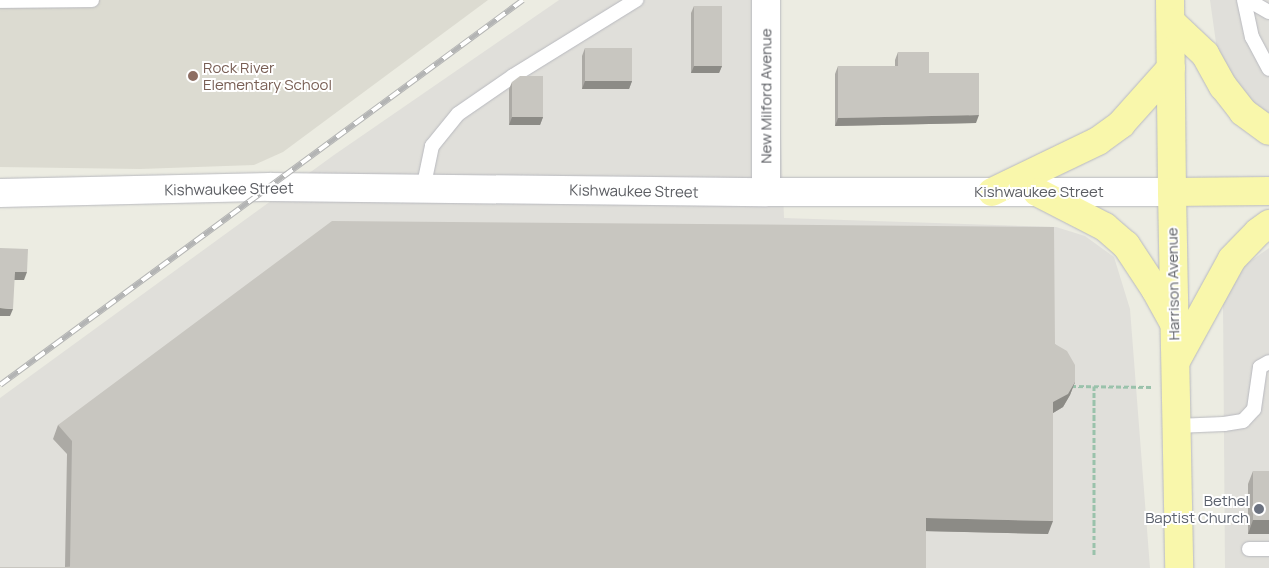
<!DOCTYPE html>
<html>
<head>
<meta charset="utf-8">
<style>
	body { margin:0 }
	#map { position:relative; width:1269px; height:568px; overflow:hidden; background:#ecece2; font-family:Manrope,sans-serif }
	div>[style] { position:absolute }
	.industrial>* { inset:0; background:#e0dfda }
	.education>* { inset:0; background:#dcdbd1 }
	.path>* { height:3px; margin-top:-1.5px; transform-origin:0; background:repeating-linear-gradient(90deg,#9ac2ab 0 5px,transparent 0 7.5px) }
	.roads { filter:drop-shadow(0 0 1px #b8b9be) drop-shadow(0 0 1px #b8b9be) }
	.lane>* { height:14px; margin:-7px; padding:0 7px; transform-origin:7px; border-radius:7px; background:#fff }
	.street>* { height:28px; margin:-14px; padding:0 14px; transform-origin:14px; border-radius:14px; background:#fff }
	.secondary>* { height:28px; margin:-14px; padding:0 14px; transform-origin:14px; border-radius:14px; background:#fff }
	.primary>* { height:28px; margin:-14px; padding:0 14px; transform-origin:14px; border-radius:14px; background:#f9f7ab }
	.rail>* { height:5.5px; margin-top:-2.75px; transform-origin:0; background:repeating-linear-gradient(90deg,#fff 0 11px,#b3b4b4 0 22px); box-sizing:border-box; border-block:1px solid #b3b4b4 }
	.wall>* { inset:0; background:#acaaa5 }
	.shaded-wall>* { inset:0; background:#8c8b86 }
	.building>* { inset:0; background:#c8c6c0 }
	.dots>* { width:14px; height:14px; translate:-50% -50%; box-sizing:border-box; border:2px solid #fff; border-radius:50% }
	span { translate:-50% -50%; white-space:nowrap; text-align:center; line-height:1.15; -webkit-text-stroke:4px #fff; paint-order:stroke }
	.education-label { font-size:15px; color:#785e54 }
	.left { translate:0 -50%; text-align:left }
	.street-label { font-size:15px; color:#5b5d62 }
	.worship-label { font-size:15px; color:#5b616d }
	.right { translate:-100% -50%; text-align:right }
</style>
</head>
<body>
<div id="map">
	<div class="industrial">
		<i style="clip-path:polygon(559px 0,776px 0,784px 218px,1056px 227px,1085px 236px,1114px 257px,1130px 309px,1150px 568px,0 568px,0 398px,334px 155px)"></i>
		<i style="clip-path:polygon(1210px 0,1269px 0,1269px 125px,1218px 57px)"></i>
		<i style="clip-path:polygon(1269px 248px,1269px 568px,1225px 568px,1223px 303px,1245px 265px)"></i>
	</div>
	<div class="education">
		<i style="clip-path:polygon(0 0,488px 0,283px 152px,254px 165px,140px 169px,0 167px)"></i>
	</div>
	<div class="path">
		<i style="left:1071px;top:386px;width:81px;rotate:0.7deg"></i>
		<i style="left:1094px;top:555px;width:169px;rotate:-90deg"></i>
	</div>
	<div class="roads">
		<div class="lane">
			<i style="left:1244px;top:0;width:38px;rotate:78deg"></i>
			<i style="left:1252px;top:37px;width:36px;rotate:62deg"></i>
			<i style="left:1248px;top:0;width:24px;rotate:30deg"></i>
			<i style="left:0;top:1px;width:92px;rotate:-0.6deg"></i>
			<i style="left:423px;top:189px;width:44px;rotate:-78.2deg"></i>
			<i style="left:432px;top:146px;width:41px;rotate:-50.9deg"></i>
			<i style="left:458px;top:114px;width:67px;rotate:-34.6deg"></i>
			<i style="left:513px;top:76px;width:145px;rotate:-31.7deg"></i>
			<i style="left:1176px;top:426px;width:48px;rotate:-2.4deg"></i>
			<i style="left:1224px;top:424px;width:19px;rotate:-9deg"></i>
			<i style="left:1243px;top:421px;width:16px;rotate:-47deg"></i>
			<i style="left:1254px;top:409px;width:42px;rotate:-81.9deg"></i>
			<i style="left:1260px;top:367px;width:10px;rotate:-29deg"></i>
			<i style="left:1249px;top:549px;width:20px"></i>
		</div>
		<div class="street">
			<i style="left:766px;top:0;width:192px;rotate:90deg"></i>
		</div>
		<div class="secondary">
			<i style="left:0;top:193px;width:270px;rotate:-1.3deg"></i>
			<i style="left:270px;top:187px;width:496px;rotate:0.6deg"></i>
			<i style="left:766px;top:192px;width:406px"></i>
		</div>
		<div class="primary">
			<i style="left:1170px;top:0;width:192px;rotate:89.4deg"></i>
			<i style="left:1172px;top:192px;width:376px;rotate:88.9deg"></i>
			<i style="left:1171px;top:22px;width:47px;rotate:43.3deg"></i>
			<i style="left:1205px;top:54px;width:37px;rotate:61deg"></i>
			<i style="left:1223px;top:86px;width:33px;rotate:52deg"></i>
			<i style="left:1243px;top:112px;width:32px;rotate:36deg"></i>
			<i style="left:992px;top:192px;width:118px;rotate:-25.7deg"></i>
			<i style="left:1098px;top:141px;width:29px;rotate:-36deg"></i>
			<i style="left:1121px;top:124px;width:75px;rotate:-48.2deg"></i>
			<i style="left:1037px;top:192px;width:76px;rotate:27.2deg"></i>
			<i style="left:1105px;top:227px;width:28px;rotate:41deg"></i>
			<i style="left:1126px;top:245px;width:53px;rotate:56.6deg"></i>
			<i style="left:1155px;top:289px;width:37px;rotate:61deg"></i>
			<i style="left:1172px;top:192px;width:97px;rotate:-0.6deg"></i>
			<i style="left:1176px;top:361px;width:116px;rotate:-61.2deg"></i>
			<i style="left:1232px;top:259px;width:37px;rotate:-46deg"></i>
			<i style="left:1258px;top:232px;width:14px;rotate:-36deg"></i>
		</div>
	</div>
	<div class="rail">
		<i style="left:0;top:385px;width:649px;rotate:-36.36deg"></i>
	</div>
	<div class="wall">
		<i style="clip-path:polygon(694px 6px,722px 66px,719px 73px,691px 73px,691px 13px)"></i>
		<i style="clip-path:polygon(585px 48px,632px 81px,629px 89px,582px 89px,582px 56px)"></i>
		<i style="clip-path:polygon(898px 52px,929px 73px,976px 123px,835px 126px,835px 74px,838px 66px,895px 66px,895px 60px)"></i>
		<i style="clip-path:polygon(512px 82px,543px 117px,540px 125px,509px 125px,509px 89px)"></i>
		<i style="clip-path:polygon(1055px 344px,1075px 382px,1070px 395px,1063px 407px,1053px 413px,1048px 534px,926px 531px,65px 567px,67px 454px,53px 439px,58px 425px)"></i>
		<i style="clip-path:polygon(1253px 471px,1269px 534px,1248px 534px,1248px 484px)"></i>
	</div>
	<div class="shaded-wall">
		<i style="clip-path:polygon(694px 66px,722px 66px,719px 73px,691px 73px)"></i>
		<i style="clip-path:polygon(585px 81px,632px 81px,629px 89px,582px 89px)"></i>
		<i style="clip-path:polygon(979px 115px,976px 123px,835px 126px,838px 118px)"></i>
		<i style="clip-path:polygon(512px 117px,543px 117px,540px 125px,509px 125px)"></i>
		<i style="clip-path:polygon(15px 272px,27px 272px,24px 280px,12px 280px)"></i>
		<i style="clip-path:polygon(0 308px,13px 309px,10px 316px,0 316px)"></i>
		<i style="clip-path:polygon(1075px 382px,1070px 395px,1063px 407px,1048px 416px,1053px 402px)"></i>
		<i style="clip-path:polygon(926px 518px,1053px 521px,1048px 534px,921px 531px)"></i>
		<i style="clip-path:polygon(1253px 520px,1269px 520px,1269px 534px,1248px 534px)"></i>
	</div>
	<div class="building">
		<i style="clip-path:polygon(694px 6px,722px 6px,722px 66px,694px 66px)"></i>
		<i style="clip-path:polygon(585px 48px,632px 48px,632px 81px,585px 81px)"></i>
		<i style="clip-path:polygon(898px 52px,929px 52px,929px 73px,979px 73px,979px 115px,838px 118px,838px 66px,898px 66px)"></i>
		<i style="clip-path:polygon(520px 76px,543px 76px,543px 117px,512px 117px,512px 82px)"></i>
		<i style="clip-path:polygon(332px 221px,1054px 227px,1055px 344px,1067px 351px,1075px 365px,1075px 382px,1068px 394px,1053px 402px,1053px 521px,926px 518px,926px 568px,0 568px,0 567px,70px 567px,72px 441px,58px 425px)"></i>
		<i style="clip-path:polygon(0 248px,28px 249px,27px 272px,15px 272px,13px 309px,0 308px)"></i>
		<i style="clip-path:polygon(1253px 471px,1269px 471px,1269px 520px,1253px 520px)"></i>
	</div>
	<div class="dots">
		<i style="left:193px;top:76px;background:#8d6e63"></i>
		<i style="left:1259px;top:509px;background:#6b7280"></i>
	</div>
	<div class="education-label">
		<span class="left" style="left:203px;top:76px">Rock River<br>Elementary School</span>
	</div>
	<div class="street-label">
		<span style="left:766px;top:96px;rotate:-90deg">New Milford Avenue</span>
		<span style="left:229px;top:189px;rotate:-1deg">Kishwaukee Street</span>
		<span style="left:634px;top:191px;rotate:1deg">Kishwaukee Street</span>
		<span style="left:1039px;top:192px">Kishwaukee Street</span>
		<span style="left:1173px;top:284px;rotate:-91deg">Harrison Avenue</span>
	</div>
	<div class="worship-label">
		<span class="right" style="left:1249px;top:509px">Bethel<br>Baptist Church</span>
	</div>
</div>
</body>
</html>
